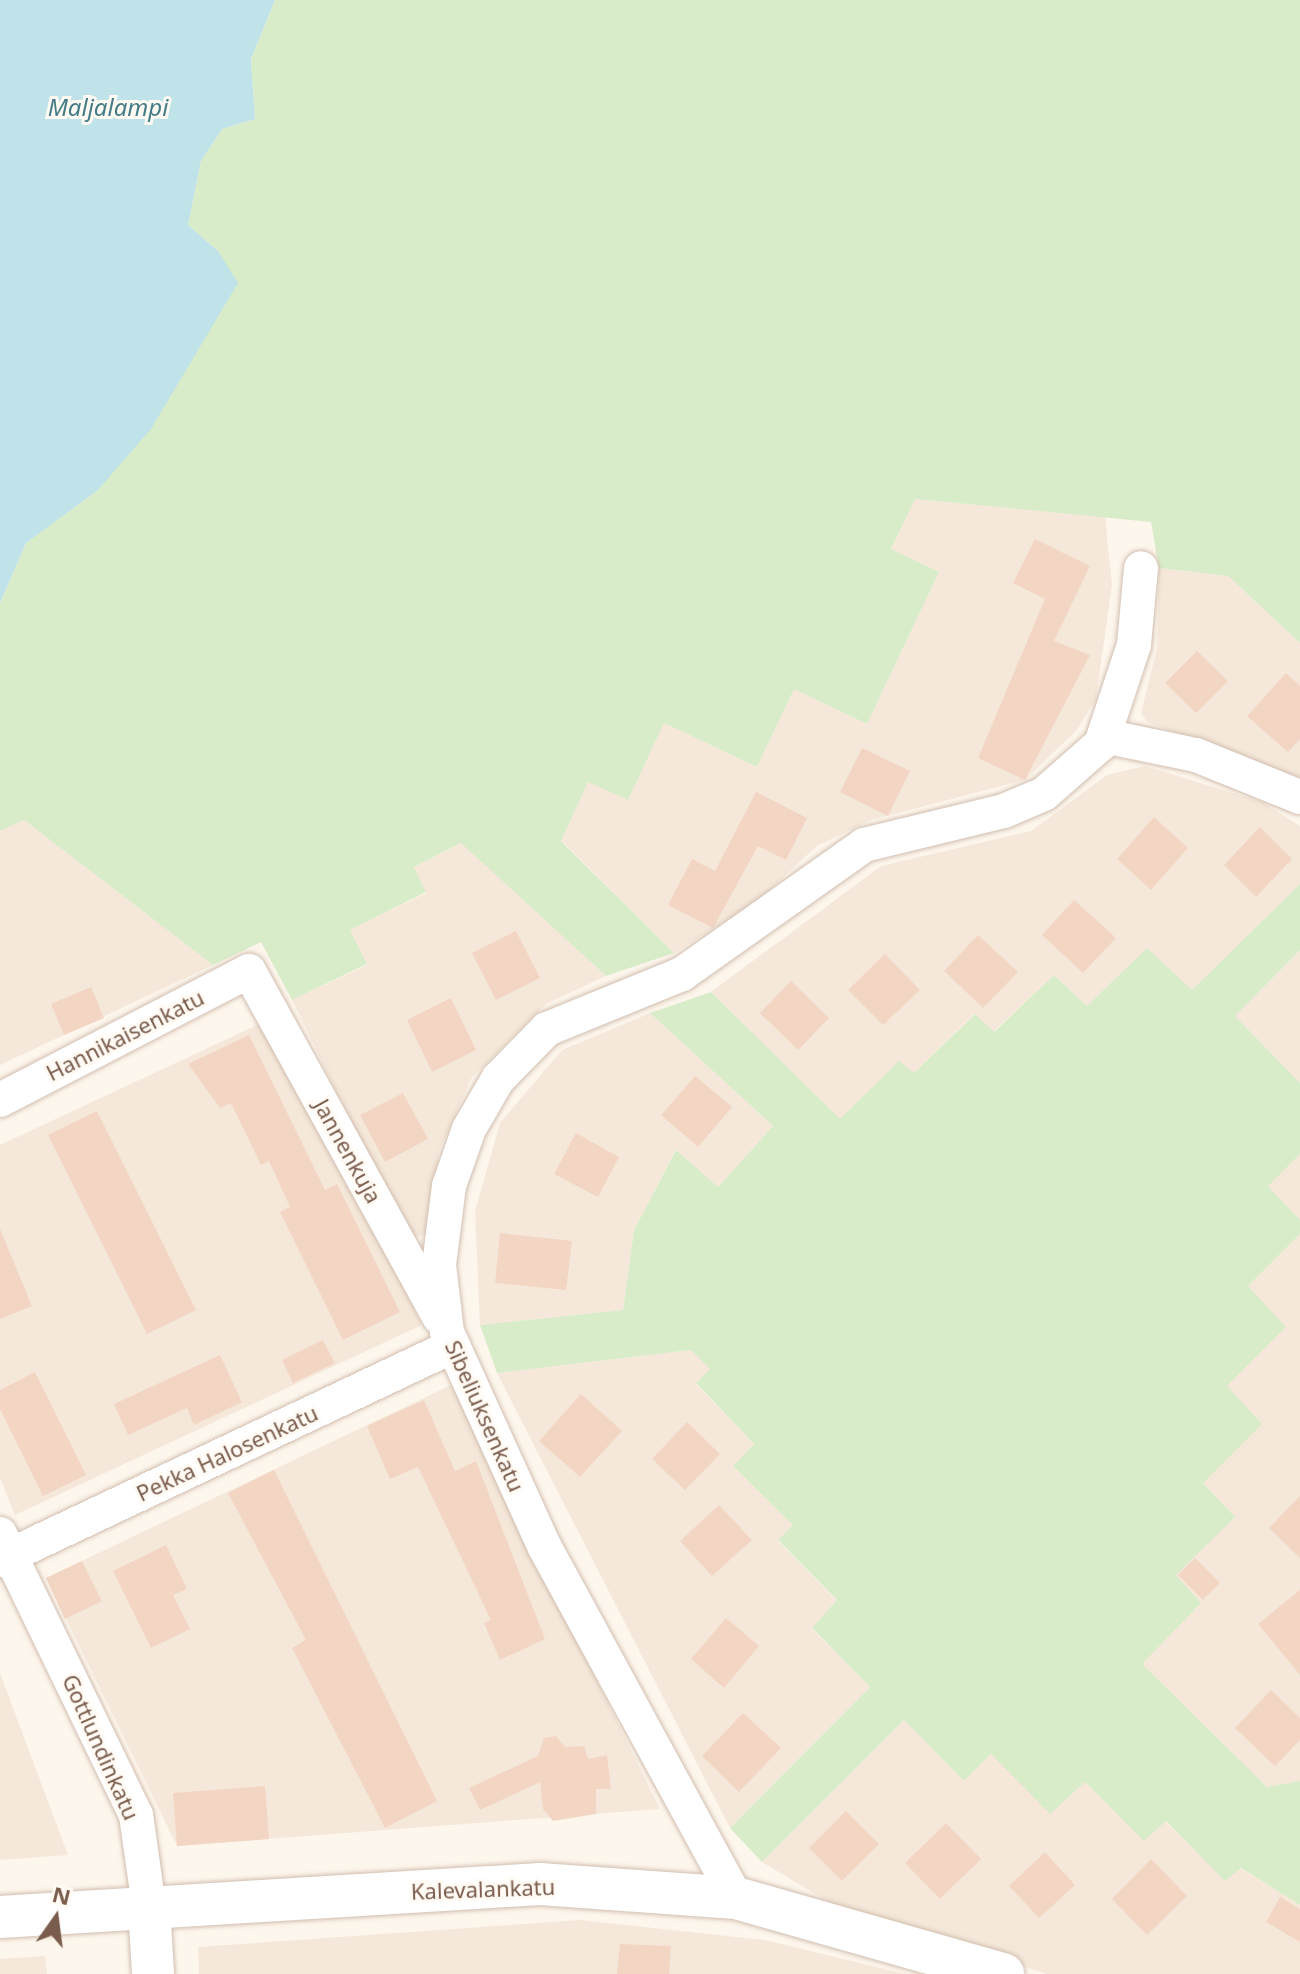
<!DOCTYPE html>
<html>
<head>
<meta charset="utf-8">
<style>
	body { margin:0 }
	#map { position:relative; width:1300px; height:1974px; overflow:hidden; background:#fdf6ec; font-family:"Noto Sans",sans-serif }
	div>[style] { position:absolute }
	.residential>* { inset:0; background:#f5e8da }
	.green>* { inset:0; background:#d8ecc9 }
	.water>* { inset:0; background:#bfe3e8 }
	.building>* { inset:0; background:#f3d5c3 }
	.roads { filter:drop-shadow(0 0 2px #d1beb0) drop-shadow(0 0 2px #d1beb0) }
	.minor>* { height:34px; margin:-17px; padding:0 17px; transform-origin:17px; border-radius:17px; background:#fff }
	.tertiary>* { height:42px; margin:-21px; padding:0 21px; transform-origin:21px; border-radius:21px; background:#fff }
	span { translate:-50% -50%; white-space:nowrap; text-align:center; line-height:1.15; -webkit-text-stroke:6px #fffaf3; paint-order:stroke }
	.street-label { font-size:22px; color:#7a5c4d }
	.water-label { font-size:24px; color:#437c86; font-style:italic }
	.north { position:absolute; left:16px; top:1878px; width:80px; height:80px; -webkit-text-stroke:6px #fffaf3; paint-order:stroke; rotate:14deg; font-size:22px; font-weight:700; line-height:32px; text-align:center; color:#7a5c4d }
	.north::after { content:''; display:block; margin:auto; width:28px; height:36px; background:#7a5c4d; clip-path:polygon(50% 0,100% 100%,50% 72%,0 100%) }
</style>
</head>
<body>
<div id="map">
	<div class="residential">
		<i style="clip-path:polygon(915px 499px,1105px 517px,1112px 585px,1096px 698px,1077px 730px,1025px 780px,871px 820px,817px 846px,756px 902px,674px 953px,561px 840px,588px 781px,628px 799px,664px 723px,757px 767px,794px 689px,867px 724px,939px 572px,891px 549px)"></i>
		<i style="clip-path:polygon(1159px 568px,1228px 576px,1300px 643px,1300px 781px,1147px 722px,1141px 713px,1157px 648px)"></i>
		<i style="clip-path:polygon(1145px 766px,1262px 802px,1300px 826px,1300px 884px,1192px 991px,1087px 1006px,1054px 975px,993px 1032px,974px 1014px,914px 1073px,899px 1062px,840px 1120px,711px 992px,881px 866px,1031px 831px,1107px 775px)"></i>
		<i style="clip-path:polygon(24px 820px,213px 965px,0 1065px,0 831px)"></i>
		<i style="clip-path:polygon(462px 843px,606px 976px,546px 1004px,472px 1077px,439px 1151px,428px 1233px,409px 1239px,292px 1000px,367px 965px,350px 930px,426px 893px,414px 867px)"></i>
		<i style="clip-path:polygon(1300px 950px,1300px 1083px,1234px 1016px)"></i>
		<i style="clip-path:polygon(650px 1013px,773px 1126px,718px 1187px,675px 1151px,634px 1230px,623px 1310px,480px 1325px,475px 1211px,500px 1123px,562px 1050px)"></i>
		<i style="clip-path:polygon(268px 1020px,422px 1325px,15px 1515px,0 1478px,0 1145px)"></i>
		<i style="clip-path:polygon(1300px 1154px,1300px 1220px,1267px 1186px)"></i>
		<i style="clip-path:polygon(1300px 1234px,1300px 1781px,1267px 1787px,1141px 1664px,1201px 1603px,1175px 1575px,1235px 1517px,1203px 1483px,1248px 1286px)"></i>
		<i style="clip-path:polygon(691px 1350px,711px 1369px,696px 1384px,754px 1444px,733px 1466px,793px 1525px,778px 1541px,837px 1601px,812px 1629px,870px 1687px,730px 1828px,497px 1373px)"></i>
		<i style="clip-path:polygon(451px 1385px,660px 1809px,177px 1846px,46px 1578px)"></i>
		<i style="clip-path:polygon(0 1673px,68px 1855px,0 1860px)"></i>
		<i style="clip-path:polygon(904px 1720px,964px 1781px,991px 1754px,1085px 1782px,1144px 1840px,1165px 1821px,1225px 1880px,1240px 1868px,1300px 1905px,1300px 1974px,1047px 1974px,837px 1907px,762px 1862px)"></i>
		<i style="clip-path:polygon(580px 1920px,765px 1940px,905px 1974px,199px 1974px,198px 1947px)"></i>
		<i style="clip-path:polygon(45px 1956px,47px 1974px,0 1974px,0 1959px)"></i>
	</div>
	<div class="green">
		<i style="clip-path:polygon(275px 0,1300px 0,1300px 643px,1228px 576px,1159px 568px,1151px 522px,915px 499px,891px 549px,939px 572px,867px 724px,794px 689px,757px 767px,664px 723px,628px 800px,588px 782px,561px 841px,674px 953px,606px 976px,461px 843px,414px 867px,426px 892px,350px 930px,367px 964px,292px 1000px,261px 942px,213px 965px,24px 820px,0 831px,0 603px,26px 543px,97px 491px,218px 251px,188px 225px,201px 161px,222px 129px,255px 119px,251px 59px)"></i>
		<i style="clip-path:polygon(1300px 884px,1300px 950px,1235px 1016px,1300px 1083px,1300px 1154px,1268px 1186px,1300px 1220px,1300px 1234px,1248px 1286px,1286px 1327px,1227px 1386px,1262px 1424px,1203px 1483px,1235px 1517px,1176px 1575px,1201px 1603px,1142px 1664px,1267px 1787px,1300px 1781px,1300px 1905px,1241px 1868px,1225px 1881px,1166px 1821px,1144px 1841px,1085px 1782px,1050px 1814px,991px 1754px,964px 1781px,904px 1720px,762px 1862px,730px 1828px,870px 1687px,812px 1628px,837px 1600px,778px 1540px,793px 1525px,733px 1466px,754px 1444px,696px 1383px,710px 1369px,691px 1350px,497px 1373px,480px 1325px,623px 1310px,634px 1230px,676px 1150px,718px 1187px,773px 1126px,650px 1013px,711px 992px,840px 1119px,899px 1061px,914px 1073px,975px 1014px,994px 1032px,1054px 975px,1087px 1006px,1147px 948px,1192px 990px)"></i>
	</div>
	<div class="water">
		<i style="clip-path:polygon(0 0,275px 0,251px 59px,255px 119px,222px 129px,201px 161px,188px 225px,218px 251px,238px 283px,151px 429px,97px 491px,26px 543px,0 603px)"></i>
	</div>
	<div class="building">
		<i style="clip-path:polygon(1035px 539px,1090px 566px,1054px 641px,1090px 655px,1025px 780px,978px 758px,1045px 599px,1013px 583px)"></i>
		<i style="clip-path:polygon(1197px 651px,1228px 681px,1196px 713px,1165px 683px)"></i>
		<i style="clip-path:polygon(1286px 673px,1300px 686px,1300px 739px,1288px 752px,1247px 716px)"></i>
		<i style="clip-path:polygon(862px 748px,910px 771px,888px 816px,840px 792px)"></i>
		<i style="clip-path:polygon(756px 792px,807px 818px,786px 860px,758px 846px,713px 928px,668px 905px,692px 859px,715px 871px)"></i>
		<i style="clip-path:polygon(1154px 817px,1188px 848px,1151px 890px,1117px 859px)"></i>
		<i style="clip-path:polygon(1260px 827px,1292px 859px,1256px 897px,1224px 865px)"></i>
		<i style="clip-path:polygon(1074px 900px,1116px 938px,1083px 973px,1042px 935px)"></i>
		<i style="clip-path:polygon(516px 931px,540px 978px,496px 1000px,472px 953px)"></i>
		<i style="clip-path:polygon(978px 935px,1018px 972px,983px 1008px,944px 971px)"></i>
		<i style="clip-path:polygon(885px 954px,920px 990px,883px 1025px,848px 990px)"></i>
		<i style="clip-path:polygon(791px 981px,829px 1018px,798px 1050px,760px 1013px)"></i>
		<i style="clip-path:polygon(91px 987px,104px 1018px,64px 1035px,51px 1004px)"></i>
		<i style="clip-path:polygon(451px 998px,476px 1050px,432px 1072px,407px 1020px)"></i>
		<i style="clip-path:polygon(249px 1035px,325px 1190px,337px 1184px,400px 1312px,343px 1340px,280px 1212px,290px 1207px,269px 1161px,261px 1165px,231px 1103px,220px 1108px,188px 1064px)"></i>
		<i style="clip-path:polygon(695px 1076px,732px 1107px,698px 1147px,661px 1115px)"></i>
		<i style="clip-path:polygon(403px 1093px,428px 1139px,385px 1162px,360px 1115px)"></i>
		<i style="clip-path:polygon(97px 1111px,196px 1310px,147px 1334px,48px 1135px)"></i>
		<i style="clip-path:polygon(576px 1133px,619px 1157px,598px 1197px,554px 1174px)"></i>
		<i style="clip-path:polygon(0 1229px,32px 1306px,0 1319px)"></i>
		<i style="clip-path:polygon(500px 1233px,572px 1241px,566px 1290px,495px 1283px)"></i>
		<i style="clip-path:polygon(323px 1340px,335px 1363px,293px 1383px,282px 1360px)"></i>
		<i style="clip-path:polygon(220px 1355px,242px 1402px,194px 1425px,187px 1408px,128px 1435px,114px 1404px)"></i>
		<i style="clip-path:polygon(35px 1372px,86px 1475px,43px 1496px,0 1409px,0 1390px)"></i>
		<i style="clip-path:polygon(581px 1394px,622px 1431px,580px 1477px,539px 1441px)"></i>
		<i style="clip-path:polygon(424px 1400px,455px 1471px,476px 1461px,545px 1639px,500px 1660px,484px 1623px,491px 1620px,418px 1467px,390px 1479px,367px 1426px)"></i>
		<i style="clip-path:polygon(687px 1422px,720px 1454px,685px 1490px,652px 1459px)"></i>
		<i style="clip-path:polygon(274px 1470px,437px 1801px,385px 1828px,292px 1648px,306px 1640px,228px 1493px)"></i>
		<i style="clip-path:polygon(1300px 1496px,1300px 1558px,1269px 1528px)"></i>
		<i style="clip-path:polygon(719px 1505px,752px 1540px,712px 1576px,680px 1541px)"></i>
		<i style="clip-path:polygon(166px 1545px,187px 1589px,173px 1595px,190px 1629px,151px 1648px,113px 1571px)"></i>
		<i style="clip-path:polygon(1195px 1558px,1220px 1583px,1203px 1600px,1178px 1575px)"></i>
		<i style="clip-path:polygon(82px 1561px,102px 1601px,65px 1619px,46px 1578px)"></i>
		<i style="clip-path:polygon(1300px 1590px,1300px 1675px,1258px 1624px)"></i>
		<i style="clip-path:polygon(726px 1618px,759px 1646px,724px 1688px,691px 1659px)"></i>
		<i style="clip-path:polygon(1271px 1690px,1300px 1718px,1300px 1740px,1275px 1766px,1235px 1728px)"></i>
		<i style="clip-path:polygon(743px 1713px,781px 1748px,739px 1792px,702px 1756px)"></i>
		<i style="clip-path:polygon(556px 1736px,565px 1747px,584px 1746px,588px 1759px,607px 1755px,611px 1789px,596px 1789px,596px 1814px,553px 1821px,543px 1809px,540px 1782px,480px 1810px,469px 1788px,538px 1756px,544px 1738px)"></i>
		<i style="clip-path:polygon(265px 1786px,269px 1839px,177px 1846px,173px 1793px)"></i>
		<i style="clip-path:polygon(846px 1811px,879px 1844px,842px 1881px,809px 1848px)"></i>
		<i style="clip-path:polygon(946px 1823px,981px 1859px,940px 1899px,905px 1863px)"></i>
		<i style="clip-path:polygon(1045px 1852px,1075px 1885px,1039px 1918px,1009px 1886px)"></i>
		<i style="clip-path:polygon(1151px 1859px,1187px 1896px,1147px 1935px,1112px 1899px)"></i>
		<i style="clip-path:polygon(1280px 1897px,1300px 1909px,1300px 1942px,1266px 1922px)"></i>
		<i style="clip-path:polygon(620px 1944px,671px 1946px,669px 1974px,617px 1974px)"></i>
	</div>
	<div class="roads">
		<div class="minor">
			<i style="left:1109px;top:737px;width:89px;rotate:11.7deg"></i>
			<i style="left:1196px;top:755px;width:112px;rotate:22deg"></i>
			<i style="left:0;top:1100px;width:280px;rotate:-27.4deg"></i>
			<i style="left:249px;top:971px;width:395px;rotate:61.2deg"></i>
			<i style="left:0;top:1534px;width:312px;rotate:64.2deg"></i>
			<i style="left:136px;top:1815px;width:92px;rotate:81.9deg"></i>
			<i style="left:0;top:1560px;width:501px;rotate:-25.29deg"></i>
			<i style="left:736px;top:1898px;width:399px;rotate:-118.6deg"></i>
			<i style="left:545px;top:1548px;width:237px;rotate:-114.4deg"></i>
			<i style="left:447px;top:1332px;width:67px;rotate:-96.8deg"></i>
			<i style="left:439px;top:1265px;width:80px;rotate:-82.8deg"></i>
			<i style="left:449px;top:1186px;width:60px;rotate:-70.7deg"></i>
			<i style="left:469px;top:1129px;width:58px;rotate:-59.9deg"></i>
			<i style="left:498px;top:1079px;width:70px;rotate:-45.6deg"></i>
			<i style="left:547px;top:1029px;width:146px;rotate:-22.2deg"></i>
			<i style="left:682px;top:974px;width:223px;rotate:-35.3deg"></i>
			<i style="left:864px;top:845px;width:144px;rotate:-13.7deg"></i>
			<i style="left:1004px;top:811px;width:43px;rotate:-23deg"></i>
			<i style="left:1044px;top:794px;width:76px;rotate:-41.3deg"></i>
			<i style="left:1101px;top:744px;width:104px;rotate:-71.6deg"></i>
			<i style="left:1134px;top:645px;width:77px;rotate:-84.8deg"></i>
		</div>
		<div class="tertiary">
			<i style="left:149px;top:1906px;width:68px;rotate:86.6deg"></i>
			<i style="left:0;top:1917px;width:541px;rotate:-3.5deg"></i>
			<i style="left:540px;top:1884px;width:196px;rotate:4.1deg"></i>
			<i style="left:736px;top:1898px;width:278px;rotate:15.9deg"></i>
		</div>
	</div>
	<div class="street-label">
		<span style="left:125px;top:1035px;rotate:-27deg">Hannikaisenkatu</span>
		<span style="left:348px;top:1151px;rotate:61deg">Jannenkuja</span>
		<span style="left:485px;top:1416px;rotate:66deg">Sibeliuksenkatu</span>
		<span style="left:227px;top:1453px;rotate:-25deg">Pekka Halosenkatu</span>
		<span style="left:101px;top:1747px;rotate:66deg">Gottlundinkatu</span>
		<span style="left:483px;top:1889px;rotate:-2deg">Kalevalankatu</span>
	</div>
	<div class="water-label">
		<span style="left:108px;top:107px">Maljalampi</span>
	</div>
	<div class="north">N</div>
</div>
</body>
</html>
